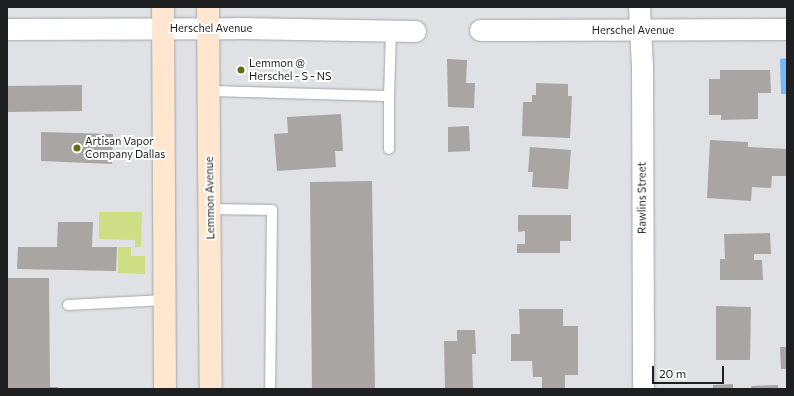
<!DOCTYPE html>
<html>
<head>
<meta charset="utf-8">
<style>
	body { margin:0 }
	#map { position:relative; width:794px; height:396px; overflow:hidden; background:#dfe1e5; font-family:Commissioner,sans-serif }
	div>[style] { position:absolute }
	.green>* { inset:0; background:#cfdd84 }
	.water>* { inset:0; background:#75b8f7 }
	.building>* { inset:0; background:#a9a5a2 }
	.roads { filter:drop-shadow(0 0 1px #a3a5a9) drop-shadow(0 0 1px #a3a5a9) }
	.lane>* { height:10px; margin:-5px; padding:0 5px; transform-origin:5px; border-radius:5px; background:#fff }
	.street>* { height:21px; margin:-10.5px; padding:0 10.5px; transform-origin:10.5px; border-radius:10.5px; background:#fff }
	.secondary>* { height:22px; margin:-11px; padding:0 11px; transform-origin:11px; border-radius:11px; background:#fee6cf }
	.dots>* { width:11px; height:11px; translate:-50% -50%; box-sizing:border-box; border:2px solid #fff; border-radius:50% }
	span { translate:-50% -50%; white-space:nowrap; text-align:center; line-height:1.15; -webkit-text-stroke:4px #fff; paint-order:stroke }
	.street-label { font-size:11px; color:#1e1f20 }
	.poi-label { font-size:11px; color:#1e1f20 }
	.left { translate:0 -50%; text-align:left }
	.frame { position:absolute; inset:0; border:8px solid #1e1f20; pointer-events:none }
	.scale { position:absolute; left:652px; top:366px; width:72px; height:18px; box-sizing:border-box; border:2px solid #1e1f20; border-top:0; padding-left:5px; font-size:12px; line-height:14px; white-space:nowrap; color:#1e1f20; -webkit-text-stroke:3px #fff; paint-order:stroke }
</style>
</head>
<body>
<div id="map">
	<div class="green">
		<i style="clip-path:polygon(99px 212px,142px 212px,141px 247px,135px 247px,135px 240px,99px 239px)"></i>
		<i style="clip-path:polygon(118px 247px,131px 247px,131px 256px,145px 256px,145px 274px,118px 273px)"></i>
	</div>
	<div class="water">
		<i style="clip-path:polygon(787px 58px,787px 94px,781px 94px,780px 59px)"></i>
	</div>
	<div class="building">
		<i style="clip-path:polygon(447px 59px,467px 60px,466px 83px,475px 83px,474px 108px,448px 107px)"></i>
		<i style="clip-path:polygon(720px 70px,770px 70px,771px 93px,758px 93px,758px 119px,721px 120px,721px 115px,709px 115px,709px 79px,720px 79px)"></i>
		<i style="clip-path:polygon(536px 83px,568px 84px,568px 96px,572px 96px,570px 138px,522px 136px,523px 102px,532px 102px,532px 95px,536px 95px)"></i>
		<i style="clip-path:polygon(82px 85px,82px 111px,7px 112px,7px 86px)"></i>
		<i style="clip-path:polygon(341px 114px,343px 151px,335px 151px,336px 167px,277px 171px,274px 134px,288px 133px,287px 117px)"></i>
		<i style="clip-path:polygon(469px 126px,470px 151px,448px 152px,448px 127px)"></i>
		<i style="clip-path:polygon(41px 132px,113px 134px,112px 164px,41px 161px)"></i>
		<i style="clip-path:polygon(710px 140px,748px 142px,748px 147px,787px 149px,787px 176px,772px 176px,771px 188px,752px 187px,751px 201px,707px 198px)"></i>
		<i style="clip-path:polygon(530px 147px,571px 150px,568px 189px,532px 187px,533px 172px,528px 172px)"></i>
		<i style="clip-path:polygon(372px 181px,375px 389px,312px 389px,310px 182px)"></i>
		<i style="clip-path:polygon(518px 215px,571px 215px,571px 241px,560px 241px,560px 253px,517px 253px,517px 244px,525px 244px,525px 231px,518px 232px)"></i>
		<i style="clip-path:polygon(58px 222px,93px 222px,92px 247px,117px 247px,116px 271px,17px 269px,18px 247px,57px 247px)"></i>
		<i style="clip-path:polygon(770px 233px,771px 254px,754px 254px,754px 260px,762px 260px,763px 280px,720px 280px,720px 259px,725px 259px,724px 234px)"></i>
		<i style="clip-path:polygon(7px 278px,49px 278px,50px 387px,58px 387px,58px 389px,7px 389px)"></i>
		<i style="clip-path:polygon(716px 306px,751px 307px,750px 360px,716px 360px)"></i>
		<i style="clip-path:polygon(519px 309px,563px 309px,563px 326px,578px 326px,578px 375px,565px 375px,565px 389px,542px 389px,542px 377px,533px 377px,532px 361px,511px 361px,511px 334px,520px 334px)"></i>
		<i style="clip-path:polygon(457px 330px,475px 330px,476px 354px,472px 354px,473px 389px,445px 389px,444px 341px,457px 341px)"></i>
		<i style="clip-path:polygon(780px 347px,787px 347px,787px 369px,781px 369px)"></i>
		<i style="clip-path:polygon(733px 384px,733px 389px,713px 389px,713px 385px)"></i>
		<i style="clip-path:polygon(778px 385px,778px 389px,752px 389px,751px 386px)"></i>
	</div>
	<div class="roads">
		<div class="lane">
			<i style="left:209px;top:91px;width:180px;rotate:1.6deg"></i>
			<i style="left:389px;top:96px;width:65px;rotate:-88.2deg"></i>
			<i style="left:389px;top:96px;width:53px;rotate:90deg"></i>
			<i style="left:210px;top:209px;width:62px;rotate:0.9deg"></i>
			<i style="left:272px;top:210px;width:179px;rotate:90.6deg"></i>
			<i style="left:68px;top:305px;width:97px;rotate:-3deg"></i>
		</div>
		<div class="street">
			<i style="left:639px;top:7px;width:59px;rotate:87.1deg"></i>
			<i style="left:642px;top:66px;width:323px;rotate:89.8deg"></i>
			<i style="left:7px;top:29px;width:230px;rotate:-0.2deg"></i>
			<i style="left:237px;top:28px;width:178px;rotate:1deg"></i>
			<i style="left:480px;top:30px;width:307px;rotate:-0.2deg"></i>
		</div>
		<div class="secondary">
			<i style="left:163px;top:7px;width:382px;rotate:89.7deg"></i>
			<i style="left:208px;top:7px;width:382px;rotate:89.6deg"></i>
		</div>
	</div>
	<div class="dots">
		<i style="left:241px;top:70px;background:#646d14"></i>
		<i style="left:77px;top:148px;background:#646d14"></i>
	</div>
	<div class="street-label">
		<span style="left:211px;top:28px">Herschel Avenue</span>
		<span style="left:633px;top:30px">Herschel Avenue</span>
		<span style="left:210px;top:198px;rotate:-91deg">Lemmon Avenue</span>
		<span style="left:642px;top:198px;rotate:-90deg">Rawlins Street</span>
	</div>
	<div class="poi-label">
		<span class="left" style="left:249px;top:70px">Lemmon @<br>Herschel - S - NS</span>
		<span class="left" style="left:85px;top:148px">Artisan Vapor<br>Company Dallas</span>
	</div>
	<div class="frame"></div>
	<div class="scale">20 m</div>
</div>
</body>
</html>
